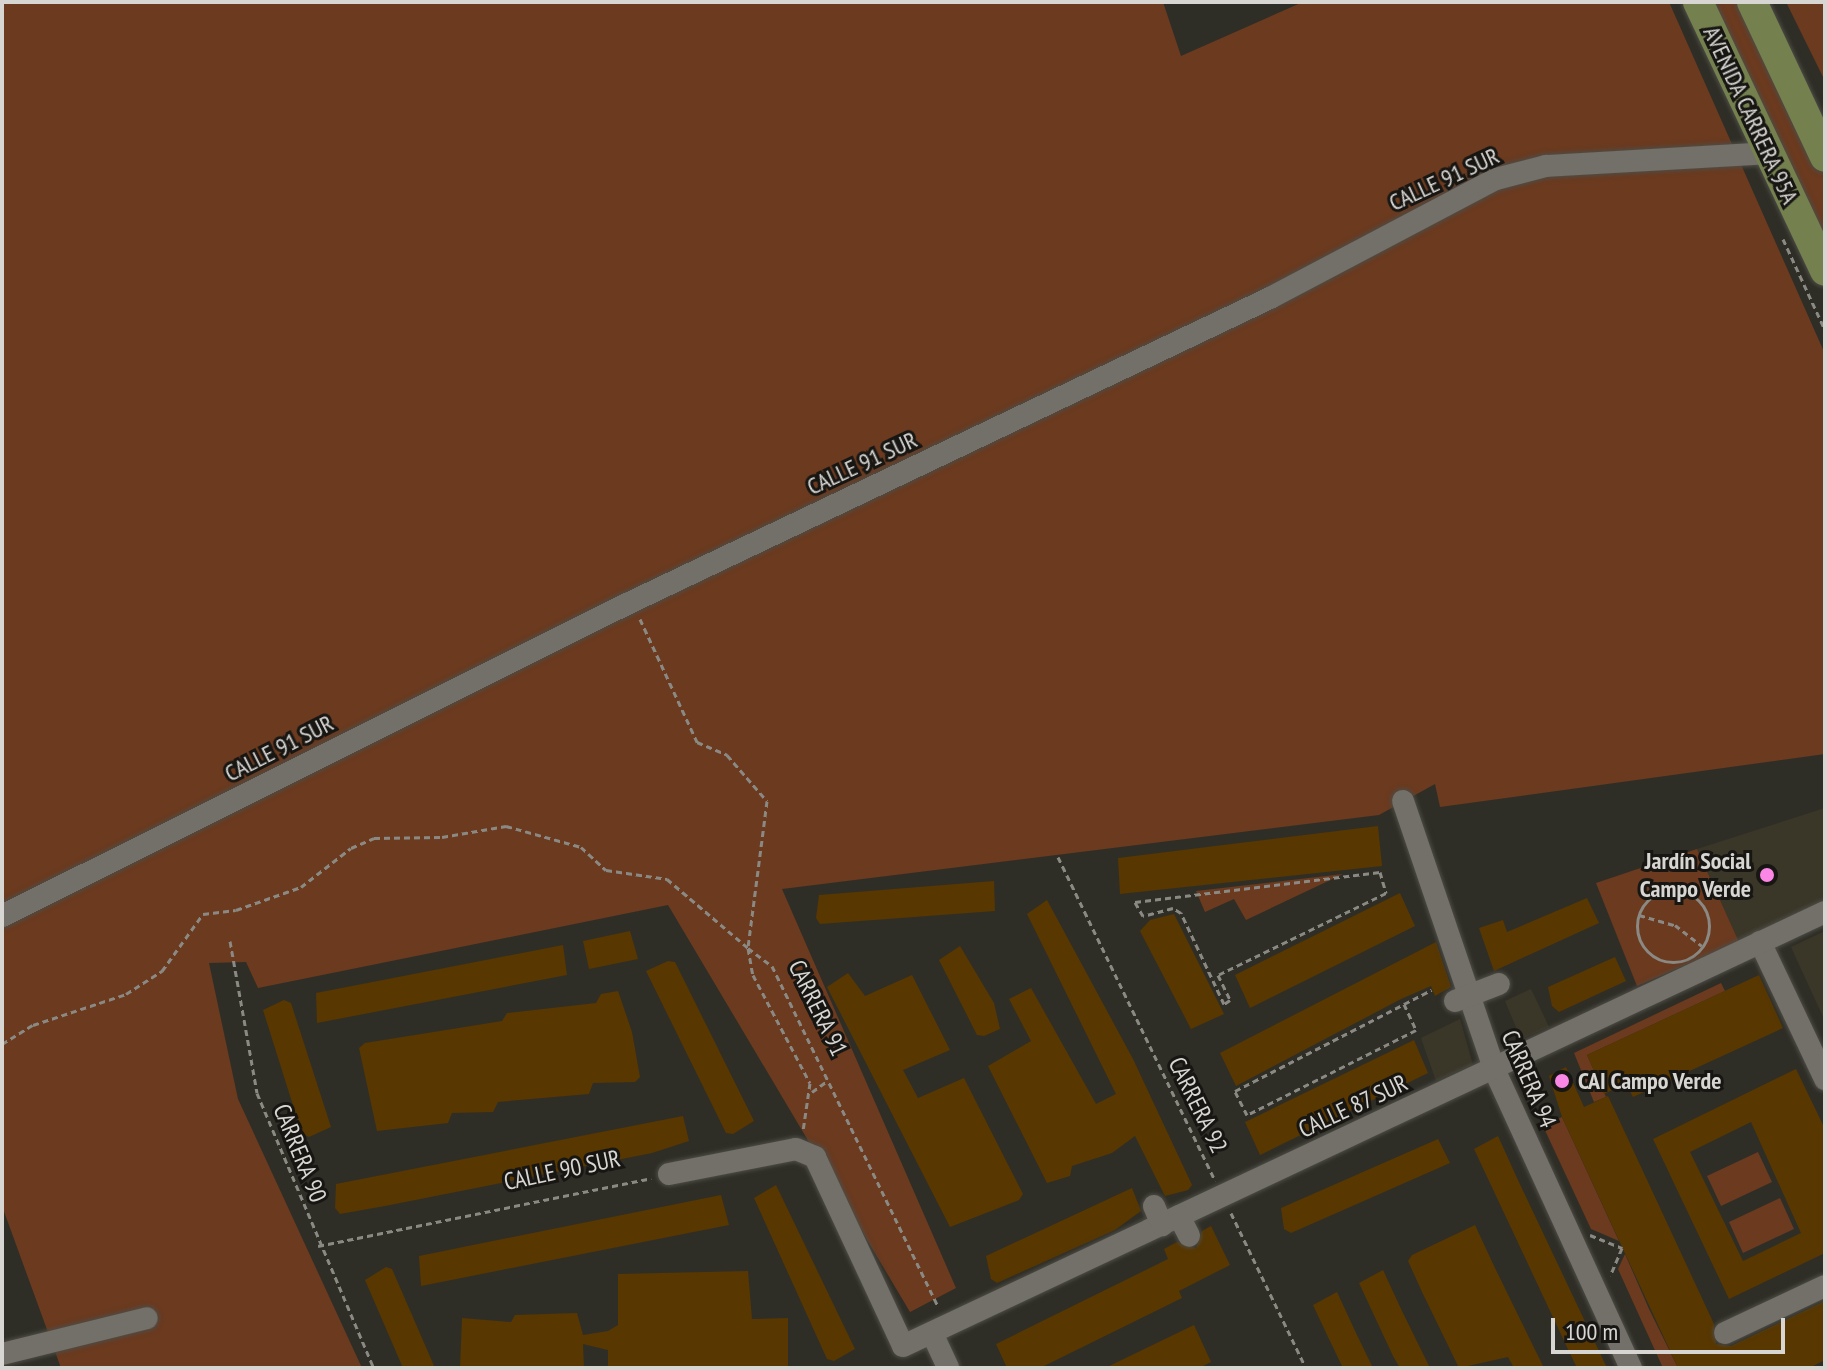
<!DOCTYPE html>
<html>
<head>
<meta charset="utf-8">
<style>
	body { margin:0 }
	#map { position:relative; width:1827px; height:1370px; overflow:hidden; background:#2f2e26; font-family:"PT Sans Narrow",sans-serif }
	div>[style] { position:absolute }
	.built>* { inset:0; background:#3a3729 }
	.green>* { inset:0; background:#6b3a1f }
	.building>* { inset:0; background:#583700 }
	.path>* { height:3px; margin-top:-1.5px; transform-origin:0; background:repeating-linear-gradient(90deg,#8a8983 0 6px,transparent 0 10px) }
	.path>.ring { margin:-1.5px; padding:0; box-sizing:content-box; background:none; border:3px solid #8a8983; border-radius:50% }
	.roads { filter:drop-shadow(0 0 2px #4d4c46) drop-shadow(0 0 2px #4d4c46) }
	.minor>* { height:22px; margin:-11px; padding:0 11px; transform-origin:11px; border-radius:11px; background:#727068 }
	.major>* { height:30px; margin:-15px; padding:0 15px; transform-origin:15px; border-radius:15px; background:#74804e }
	.dots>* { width:22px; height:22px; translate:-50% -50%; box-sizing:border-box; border:4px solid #171613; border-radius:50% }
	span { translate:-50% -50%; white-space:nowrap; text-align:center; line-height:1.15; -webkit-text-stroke:6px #171613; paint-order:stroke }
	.street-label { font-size:24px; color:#d7d6d2 }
	.poi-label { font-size:24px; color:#d7d6d2; font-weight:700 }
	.right { translate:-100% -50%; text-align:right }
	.left { translate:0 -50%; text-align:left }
	.frame { position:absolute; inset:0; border:4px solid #d7d6d2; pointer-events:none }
	.scale { position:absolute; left:1551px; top:1318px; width:234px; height:36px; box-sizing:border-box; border:4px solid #d7d6d2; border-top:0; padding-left:10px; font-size:24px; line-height:28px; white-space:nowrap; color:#d7d6d2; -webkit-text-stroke:6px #171613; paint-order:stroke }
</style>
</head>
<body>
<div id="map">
	<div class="built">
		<i style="clip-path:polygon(1825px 808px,1825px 901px,1739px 942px,1697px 849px)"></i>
		<i style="clip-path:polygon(1825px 931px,1825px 1021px,1791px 947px)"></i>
		<i style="clip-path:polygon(1531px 989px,1549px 1027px,1521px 1039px,1505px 1001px)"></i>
		<i style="clip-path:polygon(1460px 1019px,1473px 1065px,1436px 1081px,1421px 1038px)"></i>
	</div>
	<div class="green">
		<i style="clip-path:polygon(2px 2px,1163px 2px,1181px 56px,1303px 2px,1669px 2px,1825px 354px,1825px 754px,1440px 807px,1435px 784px,1379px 815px,782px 889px,956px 1288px,910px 1312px,668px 905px,258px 988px,246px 962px,209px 963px,238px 1099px,362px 1368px,61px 1368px,2px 1206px)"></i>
		<i style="clip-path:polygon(1709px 2px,1745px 2px,1825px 172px,1825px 253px)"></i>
		<i style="clip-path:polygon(1786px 2px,1825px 2px,1825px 81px)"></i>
		<i style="clip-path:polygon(1697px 849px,1739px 942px,1637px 986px,1596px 883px)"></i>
		<i style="clip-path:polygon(1343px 874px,1246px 920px,1234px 899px,1205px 912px,1196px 891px)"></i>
		<i style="clip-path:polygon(1721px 983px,1725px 991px,1587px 1055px,1606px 1097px,1594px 1102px,1574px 1053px)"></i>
		<i style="clip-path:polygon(1562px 1117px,1619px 1241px,1591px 1229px,1543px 1126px)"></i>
		<i style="clip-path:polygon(1758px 1152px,1772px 1182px,1721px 1206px,1707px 1176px)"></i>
		<i style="clip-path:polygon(1780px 1198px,1794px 1229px,1743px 1253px,1729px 1222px)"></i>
		<i style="clip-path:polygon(1625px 1254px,1649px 1309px,1678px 1368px,1663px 1368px,1618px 1269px)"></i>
	</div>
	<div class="building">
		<i style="clip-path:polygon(1378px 826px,1382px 866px,1120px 894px,1118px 858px)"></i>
		<i style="clip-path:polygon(994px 881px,995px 911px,820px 924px,816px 918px,819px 895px)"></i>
		<i style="clip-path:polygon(1400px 893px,1415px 926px,1250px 1008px,1235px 975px)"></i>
		<i style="clip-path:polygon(1587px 898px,1599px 923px,1494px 971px,1479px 928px,1503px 920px,1507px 932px)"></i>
		<i style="clip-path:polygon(1047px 900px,1133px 1059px,1192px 1185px,1188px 1190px,1165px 1196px,1135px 1136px,1112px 1153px,1072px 1166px,1070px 1176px,1047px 1183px,988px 1066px,1031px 1041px,1009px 999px,1031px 988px,1096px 1104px,1116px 1094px,1027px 914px)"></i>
		<i style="clip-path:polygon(1174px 914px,1224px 1014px,1191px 1029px,1140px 931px,1150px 920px)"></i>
		<i style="clip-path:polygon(630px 931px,638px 959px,589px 969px,583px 941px)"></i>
		<i style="clip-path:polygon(1436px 942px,1451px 987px,1435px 996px,1431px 986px,1401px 999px,1236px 1086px,1220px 1053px)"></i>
		<i style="clip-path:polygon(563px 945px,567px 975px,317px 1023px,316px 993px)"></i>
		<i style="clip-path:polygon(960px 946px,994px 1003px,1000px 1029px,984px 1036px,977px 1035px,939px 960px)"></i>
		<i style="clip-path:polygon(1615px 957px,1626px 981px,1559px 1012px,1552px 1006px,1548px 987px)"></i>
		<i style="clip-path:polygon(668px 961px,675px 962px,754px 1121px,733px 1134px,726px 1133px,646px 971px)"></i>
		<i style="clip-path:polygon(848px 973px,865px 996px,912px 975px,950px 1050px,903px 1070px,918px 1098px,964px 1078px,1023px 1194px,1019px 1200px,950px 1227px,827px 987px)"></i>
		<i style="clip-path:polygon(1759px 975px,1783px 1028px,1633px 1097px,1626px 1083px,1604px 1094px,1587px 1055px)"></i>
		<i style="clip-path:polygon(618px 991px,632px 1032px,640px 1077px,635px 1082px,593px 1083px,589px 1094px,498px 1102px,493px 1112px,452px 1113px,448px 1123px,377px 1131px,359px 1048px,365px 1043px,502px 1021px,507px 1013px,596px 1003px,601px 994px)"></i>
		<i style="clip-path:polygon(284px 1000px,291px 1003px,331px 1127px,309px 1137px,302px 1134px,263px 1010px)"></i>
		<i style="clip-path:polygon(1414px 1040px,1428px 1073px,1260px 1155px,1245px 1122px)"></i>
		<i style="clip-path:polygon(1566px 1067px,1584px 1107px,1608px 1096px,1714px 1324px,1716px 1344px,1731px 1346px,1825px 1301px,1825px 1360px,1809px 1368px,1678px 1368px,1562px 1117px,1549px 1076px)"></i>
		<i style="clip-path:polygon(evenodd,1796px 1069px,1825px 1129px,1825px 1253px,1729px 1299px,1653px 1139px,1796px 1069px,1751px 1122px,1801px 1233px,1743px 1261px,1690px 1152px,1751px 1122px)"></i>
		<i style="clip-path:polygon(683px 1116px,689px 1141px,652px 1153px,385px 1206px,340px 1214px,335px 1208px,336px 1184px)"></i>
		<i style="clip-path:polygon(1498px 1136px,1517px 1178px,1607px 1368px,1577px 1368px,1566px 1345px,1474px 1149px)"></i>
		<i style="clip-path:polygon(1438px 1139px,1450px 1163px,1291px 1233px,1284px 1229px,1281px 1208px)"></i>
		<i style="clip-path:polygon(776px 1185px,855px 1349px,834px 1361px,827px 1359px,754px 1198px)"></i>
		<i style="clip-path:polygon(1132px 1188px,1141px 1211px,1115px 1230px,997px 1283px,991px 1279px,986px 1256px)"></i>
		<i style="clip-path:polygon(721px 1195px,729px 1225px,421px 1286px,419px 1256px)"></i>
		<i style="clip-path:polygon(1475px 1225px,1494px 1266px,1544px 1368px,1514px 1368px,1508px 1357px,1459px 1368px,1423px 1294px,1408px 1261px,1412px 1255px)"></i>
		<i style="clip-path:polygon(1211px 1226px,1230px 1265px,1179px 1291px,1182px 1298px,1040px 1368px,1007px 1368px,996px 1344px,1168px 1259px,1164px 1249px,1177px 1242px,1196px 1248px,1202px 1231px)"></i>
		<i style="clip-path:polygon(386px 1267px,392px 1269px,435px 1368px,403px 1368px,365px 1280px)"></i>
		<i style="clip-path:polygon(1383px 1270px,1402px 1311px,1430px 1368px,1400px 1368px,1393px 1356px,1359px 1283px)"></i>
		<i style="clip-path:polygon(748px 1271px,752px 1319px,788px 1318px,788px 1368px,608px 1368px,608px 1350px,583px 1344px,584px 1368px,460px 1368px,462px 1318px,511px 1322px,515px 1315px,577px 1313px,583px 1335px,608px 1331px,618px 1325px,618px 1274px)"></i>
		<i style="clip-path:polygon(1337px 1292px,1356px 1333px,1373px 1368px,1343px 1368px,1328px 1337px,1313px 1305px)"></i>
		<i style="clip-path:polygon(1194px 1325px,1211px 1362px,1199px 1368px,1105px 1368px)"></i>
	</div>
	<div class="path">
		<i style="left:1783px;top:239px;width:100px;rotate:65.2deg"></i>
		<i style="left:640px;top:619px;width:136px;rotate:65.1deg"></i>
		<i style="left:697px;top:742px;width:33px;rotate:23deg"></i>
		<i style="left:727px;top:755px;width:61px;rotate:49deg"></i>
		<i style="left:767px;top:801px;width:148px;rotate:97.4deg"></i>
		<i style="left:748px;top:948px;width:30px;rotate:37deg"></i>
		<i style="left:772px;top:966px;width:379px;rotate:64deg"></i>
		<i style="left:1058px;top:857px;width:360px;rotate:64.1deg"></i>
		<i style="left:1380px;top:872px;width:22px;rotate:74deg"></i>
		<i style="left:1386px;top:893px;width:187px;rotate:154deg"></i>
		<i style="left:1218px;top:975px;width:28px;rotate:64deg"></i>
		<i style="left:1230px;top:1000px;width:7px;rotate:146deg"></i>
		<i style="left:1224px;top:1004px;width:101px;rotate:-115.3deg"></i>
		<i style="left:1181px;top:913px;width:9px;rotate:-148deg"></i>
		<i style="left:1173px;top:908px;width:31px;rotate:165deg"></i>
		<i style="left:1143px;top:916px;width:16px;rotate:-120deg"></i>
		<i style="left:1135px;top:902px;width:247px;rotate:-7deg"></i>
		<i class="ring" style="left:1637px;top:890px;width:69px;height:69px"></i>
		<i style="left:1639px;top:915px;width:37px;rotate:16deg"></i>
		<i style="left:1675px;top:925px;width:34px;rotate:38deg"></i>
		<i style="left:230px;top:941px;width:154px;rotate:79.9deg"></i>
		<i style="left:257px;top:1093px;width:299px;rotate:67deg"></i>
		<i style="left:1404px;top:1004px;width:29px;rotate:65deg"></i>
		<i style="left:1416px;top:1030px;width:189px;rotate:153.3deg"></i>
		<i style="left:1247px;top:1115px;width:27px;rotate:-117deg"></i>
		<i style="left:1235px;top:1091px;width:190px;rotate:-27.2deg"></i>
		<i style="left:1404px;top:1004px;width:31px;rotate:-27deg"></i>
		<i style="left:2px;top:1044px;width:36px;rotate:-32deg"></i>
		<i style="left:33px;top:1025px;width:98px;rotate:-18.4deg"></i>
		<i style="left:126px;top:994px;width:43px;rotate:-32.6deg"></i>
		<i style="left:162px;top:971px;width:70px;rotate:-54.3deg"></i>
		<i style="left:203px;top:914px;width:33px;rotate:-7deg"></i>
		<i style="left:236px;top:910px;width:69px;rotate:-19.5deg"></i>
		<i style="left:301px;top:887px;width:63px;rotate:-38deg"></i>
		<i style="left:351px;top:848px;width:25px;rotate:-23deg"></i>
		<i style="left:374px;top:838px;width:68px;rotate:-0.8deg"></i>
		<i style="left:442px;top:837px;width:65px;rotate:-9.8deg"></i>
		<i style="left:506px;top:826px;width:78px;rotate:15.6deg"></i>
		<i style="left:581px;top:847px;width:34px;rotate:43deg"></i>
		<i style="left:606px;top:870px;width:62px;rotate:8.4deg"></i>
		<i style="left:667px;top:879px;width:106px;rotate:40.4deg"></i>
		<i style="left:748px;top:948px;width:27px;rotate:80deg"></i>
		<i style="left:753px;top:975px;width:122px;rotate:62.2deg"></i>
		<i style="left:810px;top:1083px;width:49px;rotate:98.3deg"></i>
		<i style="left:812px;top:1092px;width:17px;rotate:-36deg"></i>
		<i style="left:1231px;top:1213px;width:172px;rotate:64.2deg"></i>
		<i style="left:1590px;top:1235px;width:35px;rotate:22deg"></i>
		<i style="left:1622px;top:1248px;width:30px;rotate:113deg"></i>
		<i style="left:318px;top:1246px;width:340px;rotate:-11.5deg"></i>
	</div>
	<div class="roads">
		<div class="minor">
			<i style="left:1403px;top:801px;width:283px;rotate:71.2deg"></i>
			<i style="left:1494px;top:1069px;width:329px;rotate:65.4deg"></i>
			<i style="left:2px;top:916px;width:699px;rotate:-26.53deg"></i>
			<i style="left:627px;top:604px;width:712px;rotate:-25.45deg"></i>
			<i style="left:1270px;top:298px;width:255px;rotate:-27.8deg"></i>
			<i style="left:1496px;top:179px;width:52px;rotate:-14.6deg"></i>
			<i style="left:1546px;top:166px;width:223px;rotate:-3.3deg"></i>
			<i style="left:1760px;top:942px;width:152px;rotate:64.6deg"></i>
			<i style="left:1455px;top:1001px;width:47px;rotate:-21.1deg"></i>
			<i style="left:669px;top:1174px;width:129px;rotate:-11.1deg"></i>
			<i style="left:796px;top:1149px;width:21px;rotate:23deg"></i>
			<i style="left:815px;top:1157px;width:208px;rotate:65deg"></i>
			<i style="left:903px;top:1346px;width:1019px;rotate:-25.21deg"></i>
			<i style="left:1154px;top:1206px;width:21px;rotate:67deg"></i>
			<i style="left:1179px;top:1216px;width:22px;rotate:63deg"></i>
			<i style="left:932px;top:1333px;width:38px;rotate:65deg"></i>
			<i style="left:1725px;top:1333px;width:110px;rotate:-25.2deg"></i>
			<i style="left:2px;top:1354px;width:149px;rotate:-13.9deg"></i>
		</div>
		<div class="major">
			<i style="left:1698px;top:2px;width:297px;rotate:64.7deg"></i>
			<i style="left:1752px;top:2px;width:171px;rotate:64.8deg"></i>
		</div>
	</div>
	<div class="dots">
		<i style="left:1767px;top:875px;background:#fa87e6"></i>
		<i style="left:1562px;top:1081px;background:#fa87e6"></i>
	</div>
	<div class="street-label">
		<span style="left:1751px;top:115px;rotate:65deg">AVENIDA CARRERA 95A</span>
		<span style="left:1444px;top:179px;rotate:-25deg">CALLE 91 SUR</span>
		<span style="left:862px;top:463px;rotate:-25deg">CALLE 91 SUR</span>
		<span style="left:279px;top:748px;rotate:-27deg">CALLE 91 SUR</span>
		<span style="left:818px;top:1008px;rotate:64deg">CARRERA 91</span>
		<span style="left:1529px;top:1079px;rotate:67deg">CARRERA 94</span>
		<span style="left:1198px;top:1105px;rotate:64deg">CARRERA 92</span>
		<span style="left:1353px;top:1106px;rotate:-25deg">CALLE 87 SUR</span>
		<span style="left:300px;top:1153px;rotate:68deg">CARRERA 90</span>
		<span style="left:562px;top:1170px;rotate:-12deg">CALLE 90 SUR</span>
	</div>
	<div class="poi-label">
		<span class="right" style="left:1751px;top:875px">Jardín Social<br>Campo Verde</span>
		<span class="left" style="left:1578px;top:1081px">CAI Campo Verde</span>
	</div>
	<div class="frame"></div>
	<div class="scale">100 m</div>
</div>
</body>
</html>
